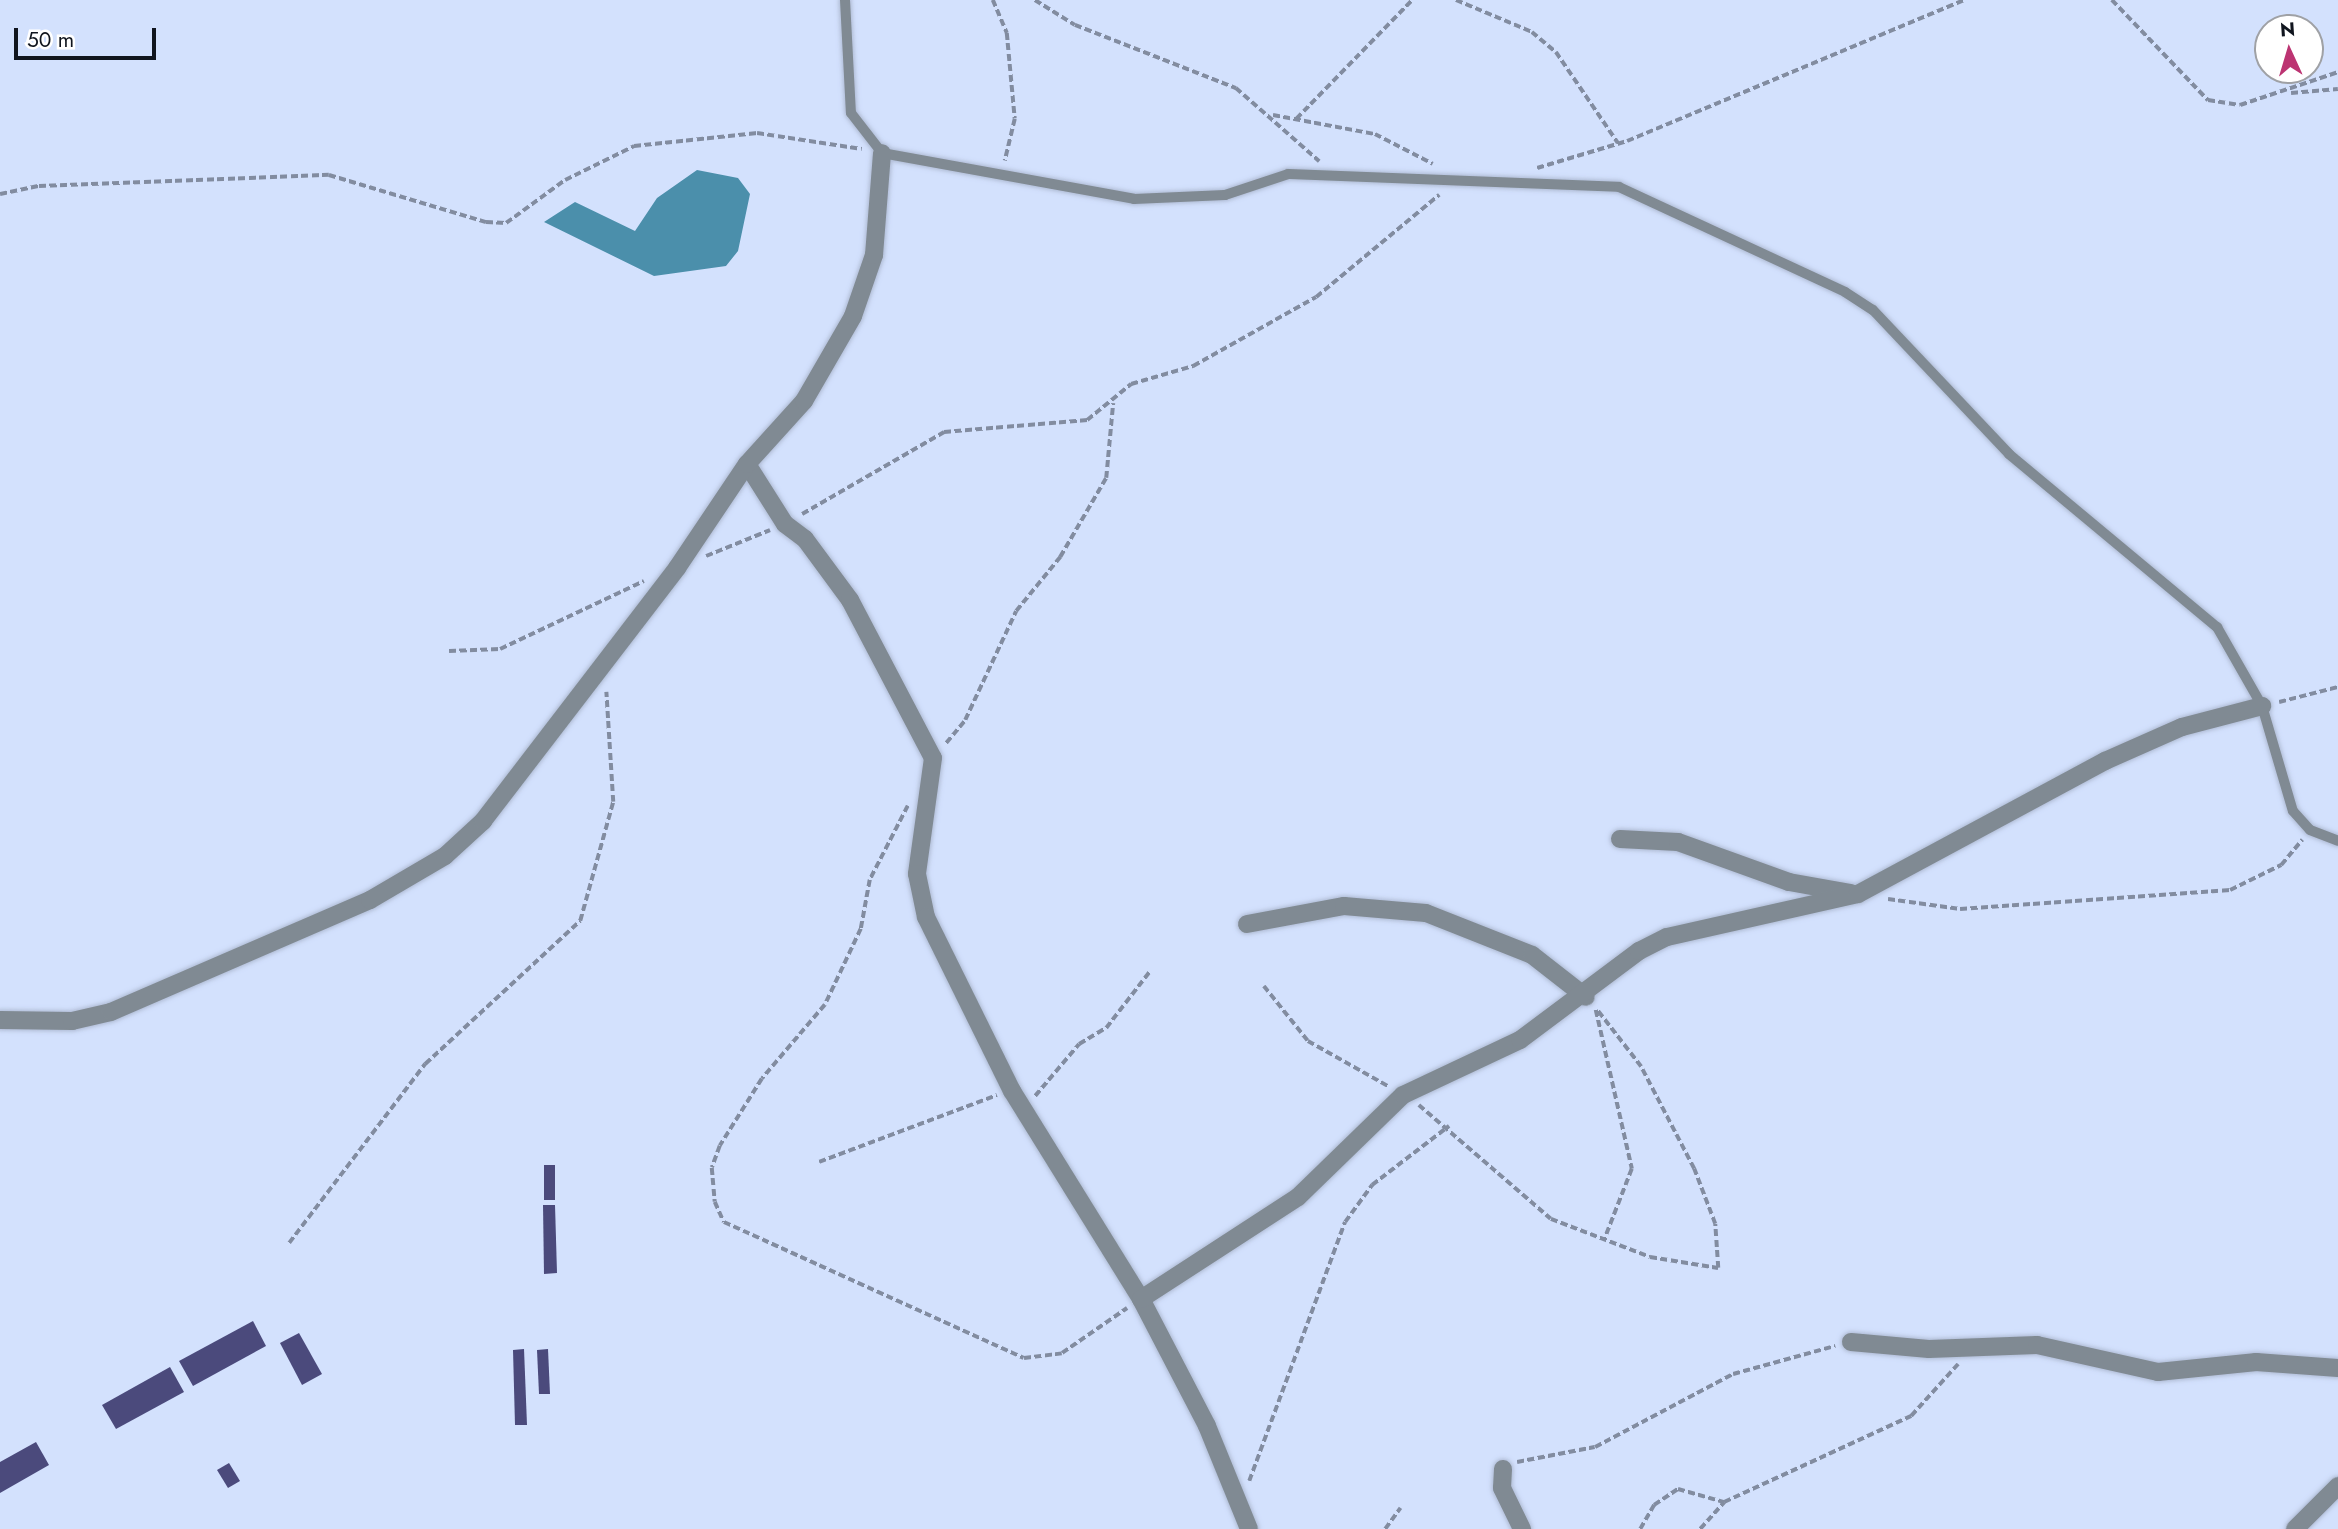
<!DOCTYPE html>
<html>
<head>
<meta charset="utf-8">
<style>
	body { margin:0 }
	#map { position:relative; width:2338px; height:1529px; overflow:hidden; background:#d3e1fd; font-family:Jost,sans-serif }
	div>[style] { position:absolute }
	.water>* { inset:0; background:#4b8fab }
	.building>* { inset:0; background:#4b4a7c }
	.path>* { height:3.5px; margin-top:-1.75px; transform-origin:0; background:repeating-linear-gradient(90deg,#828ca0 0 7px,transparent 0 10.5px) }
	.roads { filter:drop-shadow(0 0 2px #b0bcd5) drop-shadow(0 0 2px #b0bcd5) }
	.service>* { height:10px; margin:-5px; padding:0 5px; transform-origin:5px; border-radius:5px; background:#808a93 }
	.minor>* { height:18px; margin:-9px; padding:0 9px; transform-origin:9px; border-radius:9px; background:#808a93 }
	span { translate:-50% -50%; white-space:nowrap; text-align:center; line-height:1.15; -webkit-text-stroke:7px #fff; paint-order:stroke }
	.north { position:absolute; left:2254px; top:14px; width:70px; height:70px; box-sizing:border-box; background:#fff; border:2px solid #9fa1a5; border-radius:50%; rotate:356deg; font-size:19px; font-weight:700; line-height:28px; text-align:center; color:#10151e }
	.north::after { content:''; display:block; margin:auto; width:24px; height:32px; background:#bc3472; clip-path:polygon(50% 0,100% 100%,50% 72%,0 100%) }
	.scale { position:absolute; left:14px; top:28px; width:142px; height:32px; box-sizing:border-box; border:4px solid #10151e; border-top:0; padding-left:9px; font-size:21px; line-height:24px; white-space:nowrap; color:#10151e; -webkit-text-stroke:5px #fff; paint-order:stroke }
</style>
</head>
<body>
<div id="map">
	<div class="water">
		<i style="clip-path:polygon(697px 170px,738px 178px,750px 194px,738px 251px,726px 266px,654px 276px,544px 222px,575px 202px,635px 231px,657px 198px)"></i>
	</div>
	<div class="building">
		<i style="clip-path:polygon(544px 1165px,555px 1165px,555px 1200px,544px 1200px)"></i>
		<i style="clip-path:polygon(543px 1205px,555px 1205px,557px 1273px,544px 1274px)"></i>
		<i style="clip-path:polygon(253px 1321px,266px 1346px,193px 1386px,179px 1361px)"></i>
		<i style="clip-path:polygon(299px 1333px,322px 1374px,302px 1385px,280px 1343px)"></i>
		<i style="clip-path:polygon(524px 1349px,527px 1425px,515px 1425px,513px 1350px)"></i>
		<i style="clip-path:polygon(548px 1349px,550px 1394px,539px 1394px,537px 1350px)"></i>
		<i style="clip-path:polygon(170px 1367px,184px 1392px,116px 1429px,102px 1405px)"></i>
		<i style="clip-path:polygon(36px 1442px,49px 1465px,0 1493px,0 1462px)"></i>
		<i style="clip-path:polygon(229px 1463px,240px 1481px,228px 1488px,217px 1470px)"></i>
	</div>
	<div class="path">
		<i style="left:993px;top:0;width:36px;rotate:67deg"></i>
		<i style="left:1007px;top:33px;width:86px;rotate:84.7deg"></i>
		<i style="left:1015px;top:119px;width:43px;rotate:103.4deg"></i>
		<i style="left:1035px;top:0;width:47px;rotate:32deg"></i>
		<i style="left:1075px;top:25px;width:173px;rotate:21.4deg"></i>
		<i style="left:1236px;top:88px;width:111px;rotate:41.3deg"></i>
		<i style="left:1456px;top:0;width:82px;rotate:22.8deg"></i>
		<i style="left:1532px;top:32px;width:31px;rotate:40deg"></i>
		<i style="left:1556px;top:52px;width:110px;rotate:55.7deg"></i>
		<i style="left:2112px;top:0;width:139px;rotate:46.2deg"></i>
		<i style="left:2208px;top:100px;width:32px;rotate:9deg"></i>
		<i style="left:2240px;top:105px;width:103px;rotate:-18.6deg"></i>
		<i style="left:2291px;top:93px;width:47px;rotate:-4.9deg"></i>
		<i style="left:1273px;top:115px;width:104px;rotate:10.6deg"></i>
		<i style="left:1375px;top:134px;width:65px;rotate:27.3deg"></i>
		<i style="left:1296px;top:119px;width:166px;rotate:-45.7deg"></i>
		<i style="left:1537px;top:168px;width:94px;rotate:-16.7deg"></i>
		<i style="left:1627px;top:141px;width:365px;rotate:-22.7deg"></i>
		<i style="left:0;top:194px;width:40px;rotate:-12deg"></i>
		<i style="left:39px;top:186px;width:290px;rotate:-2.2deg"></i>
		<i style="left:329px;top:175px;width:164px;rotate:16.7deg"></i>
		<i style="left:486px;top:222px;width:20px;rotate:3deg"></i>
		<i style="left:506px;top:223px;width:73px;rotate:-36.1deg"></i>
		<i style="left:565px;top:180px;width:77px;rotate:-26.2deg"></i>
		<i style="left:634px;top:146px;width:124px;rotate:-6deg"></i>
		<i style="left:757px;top:133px;width:106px;rotate:8.7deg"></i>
		<i style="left:802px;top:514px;width:164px;rotate:-30deg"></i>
		<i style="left:944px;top:432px;width:144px;rotate:-4.8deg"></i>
		<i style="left:1087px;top:420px;width:57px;rotate:-39.3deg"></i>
		<i style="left:1131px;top:384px;width:65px;rotate:-16.2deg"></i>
		<i style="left:1193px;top:366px;width:141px;rotate:-29.3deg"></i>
		<i style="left:1316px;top:297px;width:160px;rotate:-39.7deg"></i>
		<i style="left:706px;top:556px;width:69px;rotate:-22.1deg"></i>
		<i style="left:449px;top:651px;width:51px;rotate:-2.2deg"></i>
		<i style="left:500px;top:649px;width:159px;rotate:-25.3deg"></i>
		<i style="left:2279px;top:702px;width:61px;rotate:-14.3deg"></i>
		<i style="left:946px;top:743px;width:30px;rotate:-50deg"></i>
		<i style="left:965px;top:720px;width:120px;rotate:-64.9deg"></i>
		<i style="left:1016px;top:611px;width:70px;rotate:-50.8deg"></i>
		<i style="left:1060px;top:557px;width:91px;rotate:-59.8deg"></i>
		<i style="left:1106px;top:478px;width:75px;rotate:-84.7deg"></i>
		<i style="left:908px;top:806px;width:83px;rotate:117.2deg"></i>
		<i style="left:870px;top:880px;width:50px;rotate:100.4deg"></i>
		<i style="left:861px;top:929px;width:84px;rotate:115.3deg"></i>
		<i style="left:825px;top:1005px;width:97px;rotate:130.4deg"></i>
		<i style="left:762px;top:1079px;width:79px;rotate:122.1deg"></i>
		<i style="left:720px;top:1146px;width:23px;rotate:110deg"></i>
		<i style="left:712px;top:1168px;width:34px;rotate:85deg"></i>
		<i style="left:715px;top:1202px;width:22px;rotate:66deg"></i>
		<i style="left:724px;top:1222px;width:329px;rotate:24.4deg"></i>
		<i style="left:1024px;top:1358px;width:38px;rotate:-7deg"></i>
		<i style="left:1062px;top:1353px;width:79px;rotate:-34.7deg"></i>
		<i style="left:1888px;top:899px;width:73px;rotate:7.9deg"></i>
		<i style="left:1960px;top:909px;width:271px;rotate:-4deg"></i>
		<i style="left:2230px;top:890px;width:57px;rotate:-26.1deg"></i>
		<i style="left:2281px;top:865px;width:33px;rotate:-50deg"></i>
		<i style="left:1264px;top:986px;width:70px;rotate:51.3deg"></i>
		<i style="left:1308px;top:1041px;width:92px;rotate:29.4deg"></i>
		<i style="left:1596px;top:1010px;width:163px;rotate:77.2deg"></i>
		<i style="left:1632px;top:1169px;width:77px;rotate:111.3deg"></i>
		<i style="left:1035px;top:1096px;width:68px;rotate:-49.8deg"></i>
		<i style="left:1079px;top:1044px;width:31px;rotate:-31deg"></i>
		<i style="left:1106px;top:1028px;width:72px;rotate:-52.3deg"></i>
		<i style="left:1419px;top:1105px;width:174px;rotate:40.8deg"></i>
		<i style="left:1551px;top:1219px;width:106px;rotate:21deg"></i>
		<i style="left:1650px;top:1257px;width:69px;rotate:9.2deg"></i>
		<i style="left:1718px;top:1268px;width:44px;rotate:-93.9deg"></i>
		<i style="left:1715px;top:1224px;width:59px;rotate:-110.9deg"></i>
		<i style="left:1694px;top:1169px;width:115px;rotate:-117.5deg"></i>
		<i style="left:1641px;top:1067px;width:72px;rotate:-127.7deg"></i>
		<i style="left:819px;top:1162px;width:190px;rotate:-20.6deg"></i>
		<i style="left:289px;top:1243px;width:225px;rotate:-52.8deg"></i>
		<i style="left:425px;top:1064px;width:211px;rotate:-42.7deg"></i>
		<i style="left:580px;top:921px;width:123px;rotate:-74.5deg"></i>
		<i style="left:613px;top:802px;width:110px;rotate:-93.6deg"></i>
		<i style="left:1517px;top:1462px;width:79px;rotate:-10.9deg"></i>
		<i style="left:1595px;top:1447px;width:156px;rotate:-27.9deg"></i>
		<i style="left:1733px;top:1374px;width:106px;rotate:-15.4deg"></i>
		<i style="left:1249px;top:1481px;width:276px;rotate:-69.7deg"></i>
		<i style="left:1345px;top:1222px;width:46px;rotate:-53.9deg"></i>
		<i style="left:1372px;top:1185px;width:97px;rotate:-37.5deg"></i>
		<i style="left:1385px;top:1529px;width:26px;rotate:-54deg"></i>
		<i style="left:1640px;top:1529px;width:28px;rotate:-60deg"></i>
		<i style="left:1654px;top:1505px;width:29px;rotate:-34deg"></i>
		<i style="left:1678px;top:1489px;width:48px;rotate:15.8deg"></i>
		<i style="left:1700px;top:1529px;width:36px;rotate:-48deg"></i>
		<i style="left:1724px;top:1502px;width:206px;rotate:-24.7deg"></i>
		<i style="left:1911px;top:1416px;width:70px;rotate:-47.9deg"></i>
	</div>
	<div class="roads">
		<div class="service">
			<i style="left:845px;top:0;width:113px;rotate:87deg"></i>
			<i style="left:851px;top:113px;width:51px;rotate:52.2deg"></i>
			<i style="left:882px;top:153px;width:256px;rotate:10.3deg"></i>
			<i style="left:1134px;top:199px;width:91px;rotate:-2.5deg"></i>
			<i style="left:1225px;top:195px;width:66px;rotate:-18.4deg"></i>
			<i style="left:1288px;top:174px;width:331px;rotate:2.2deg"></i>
			<i style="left:1619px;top:187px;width:249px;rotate:24.9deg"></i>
			<i style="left:1845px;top:292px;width:33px;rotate:33deg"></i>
			<i style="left:1873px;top:310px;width:198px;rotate:46.6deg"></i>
			<i style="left:2009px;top:454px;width:271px;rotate:39.8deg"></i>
			<i style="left:2217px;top:627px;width:91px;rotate:60.3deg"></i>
			<i style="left:2262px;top:706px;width:109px;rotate:73.6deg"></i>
			<i style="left:2293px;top:811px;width:25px;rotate:48deg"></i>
			<i style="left:2310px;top:830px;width:30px;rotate:21deg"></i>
		</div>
		<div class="minor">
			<i style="left:747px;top:464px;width:71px;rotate:57.7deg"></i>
			<i style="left:785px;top:524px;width:25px;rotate:37deg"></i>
			<i style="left:805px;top:539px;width:76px;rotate:53.6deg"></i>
			<i style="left:850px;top:600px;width:178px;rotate:62.3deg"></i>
			<i style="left:933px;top:758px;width:117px;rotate:97.9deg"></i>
			<i style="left:917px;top:874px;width:44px;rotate:78.2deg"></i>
			<i style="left:926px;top:917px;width:194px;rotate:63.7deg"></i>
			<i style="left:1012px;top:1091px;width:245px;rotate:58.2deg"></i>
			<i style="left:1141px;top:1299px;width:143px;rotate:62.5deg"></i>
			<i style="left:1207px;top:1426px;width:111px;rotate:67.8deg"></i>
			<i style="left:1620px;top:839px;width:58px;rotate:3deg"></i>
			<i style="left:1678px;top:842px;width:118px;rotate:19.8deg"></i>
			<i style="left:1789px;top:882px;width:63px;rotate:10.1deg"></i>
			<i style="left:1247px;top:924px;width:99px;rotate:-10.5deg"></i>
			<i style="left:1344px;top:906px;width:82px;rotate:4.9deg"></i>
			<i style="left:1426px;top:913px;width:114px;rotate:21.6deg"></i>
			<i style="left:1532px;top:955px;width:68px;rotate:37.9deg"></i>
			<i style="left:0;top:1020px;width:72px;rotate:0.8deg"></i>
			<i style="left:72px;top:1021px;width:40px;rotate:-13deg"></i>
			<i style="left:111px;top:1012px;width:282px;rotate:-23.4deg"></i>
			<i style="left:370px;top:900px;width:87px;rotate:-30.4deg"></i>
			<i style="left:445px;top:856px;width:52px;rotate:-42.6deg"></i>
			<i style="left:483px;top:821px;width:319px;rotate:-52.5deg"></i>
			<i style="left:677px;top:568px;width:125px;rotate:-56.1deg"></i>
			<i style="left:747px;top:464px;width:85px;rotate:-47.9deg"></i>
			<i style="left:804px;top:401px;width:98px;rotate:-60deg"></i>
			<i style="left:853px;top:316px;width:65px;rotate:-71deg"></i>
			<i style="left:874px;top:255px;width:102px;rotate:-85.5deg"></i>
			<i style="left:1141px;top:1299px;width:187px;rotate:-33deg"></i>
			<i style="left:1298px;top:1197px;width:146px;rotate:-44.2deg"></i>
			<i style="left:1403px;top:1095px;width:129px;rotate:-25.2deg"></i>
			<i style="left:1520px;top:1040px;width:149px;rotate:-36.8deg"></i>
			<i style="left:1639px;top:951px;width:31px;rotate:-27deg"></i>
			<i style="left:1667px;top:937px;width:196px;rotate:-12.7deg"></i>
			<i style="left:1858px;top:894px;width:281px;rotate:-28.3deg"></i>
			<i style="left:2105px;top:761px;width:84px;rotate:-23.8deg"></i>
			<i style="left:2182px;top:727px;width:83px;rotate:-14.7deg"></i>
			<i style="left:1851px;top:1342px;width:78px;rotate:5.1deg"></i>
			<i style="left:1929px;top:1349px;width:108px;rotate:-2.1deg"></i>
			<i style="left:2037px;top:1345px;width:124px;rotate:12.6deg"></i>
			<i style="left:2158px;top:1372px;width:99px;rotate:-5.8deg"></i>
			<i style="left:2256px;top:1362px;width:82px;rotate:4.2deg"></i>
			<i style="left:1503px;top:1469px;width:19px;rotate:93deg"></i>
			<i style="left:1502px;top:1488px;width:46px;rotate:64deg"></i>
			<i style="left:2295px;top:1529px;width:61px;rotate:-45deg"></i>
		</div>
	</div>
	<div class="north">N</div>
	<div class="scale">50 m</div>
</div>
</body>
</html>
